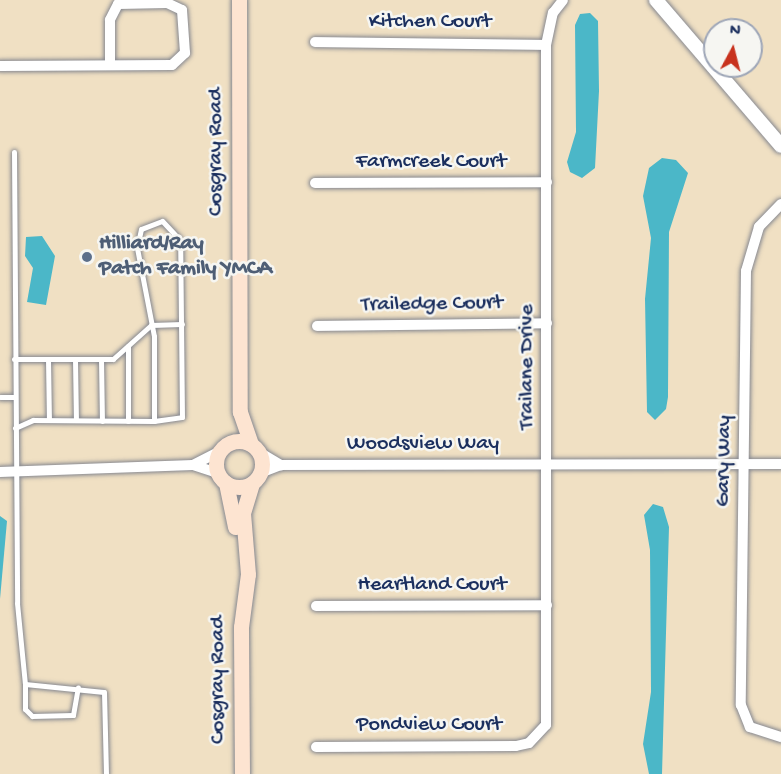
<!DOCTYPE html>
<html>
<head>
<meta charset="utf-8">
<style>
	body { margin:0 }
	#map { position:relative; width:781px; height:774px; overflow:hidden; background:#f0e0c3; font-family:"Gochi Hand",sans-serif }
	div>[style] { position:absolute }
	.water>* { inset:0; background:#4bb7c8 }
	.roads { filter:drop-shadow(0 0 2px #868890) drop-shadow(0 0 2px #868890) }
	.service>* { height:5px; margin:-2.5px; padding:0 2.5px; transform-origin:2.5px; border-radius:2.5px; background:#fff }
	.minor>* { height:10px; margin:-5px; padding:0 5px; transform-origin:5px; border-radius:5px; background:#fff }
	.tertiary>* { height:14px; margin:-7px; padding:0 7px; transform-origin:7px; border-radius:7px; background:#fff }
	.secondary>* { height:15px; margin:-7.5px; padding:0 7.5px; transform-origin:7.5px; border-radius:7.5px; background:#fde4d1 }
	.secondary>.ring { margin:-7.5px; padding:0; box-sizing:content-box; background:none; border:15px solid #fde4d1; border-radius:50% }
	.dots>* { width:16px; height:16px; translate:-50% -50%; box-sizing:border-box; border:3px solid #f6f6f2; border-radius:50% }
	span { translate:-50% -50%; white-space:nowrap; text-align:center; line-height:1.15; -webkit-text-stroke:5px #f6f6f2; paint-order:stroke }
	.street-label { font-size:22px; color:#1b2f5e }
	.service-label { font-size:22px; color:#4e5e75; font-weight:700 }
	.left { translate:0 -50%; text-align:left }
	.north { position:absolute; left:703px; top:18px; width:60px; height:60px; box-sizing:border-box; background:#f6f6f2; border:2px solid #9ea6b7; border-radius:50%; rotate:7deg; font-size:16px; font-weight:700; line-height:24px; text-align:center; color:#1b2f5e }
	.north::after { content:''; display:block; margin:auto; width:21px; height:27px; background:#c8321e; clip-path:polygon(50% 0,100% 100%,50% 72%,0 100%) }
</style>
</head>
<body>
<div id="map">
	<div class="water">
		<i style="clip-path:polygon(590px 13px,598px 21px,599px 91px,595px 168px,582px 178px,570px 172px,567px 162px,576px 132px,575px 25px,580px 14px)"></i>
		<i style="clip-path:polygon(662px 158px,676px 160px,688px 173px,669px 232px,668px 397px,666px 409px,655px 420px,647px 412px,645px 299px,651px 238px,643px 196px,649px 168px)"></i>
		<i style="clip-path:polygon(42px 236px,55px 256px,46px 305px,27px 302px,33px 268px,25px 256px,26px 237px)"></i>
		<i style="clip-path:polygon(653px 504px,663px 507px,669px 527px,662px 774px,649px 774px,643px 744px,651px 692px,650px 550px,644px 515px)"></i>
		<i style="clip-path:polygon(0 516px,7px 521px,0 599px)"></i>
	</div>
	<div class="roads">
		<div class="service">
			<i style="left:14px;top:152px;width:451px;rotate:89.6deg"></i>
			<i style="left:17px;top:603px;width:81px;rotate:84.4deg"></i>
			<i style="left:25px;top:684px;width:79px;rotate:5.8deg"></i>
			<i style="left:104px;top:692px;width:82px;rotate:88.6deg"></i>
			<i style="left:128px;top:346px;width:75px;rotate:90deg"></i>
			<i style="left:14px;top:359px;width:99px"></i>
			<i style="left:113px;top:359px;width:51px;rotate:-41.8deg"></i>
			<i style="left:151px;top:325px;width:31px;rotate:-2deg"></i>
			<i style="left:48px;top:359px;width:61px;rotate:89.1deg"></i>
			<i style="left:75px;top:359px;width:61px;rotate:89.1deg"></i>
			<i style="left:101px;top:359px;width:62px;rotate:89.1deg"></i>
			<i style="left:0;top:397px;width:14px"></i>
			<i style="left:15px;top:428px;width:20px;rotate:-24deg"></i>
			<i style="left:33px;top:420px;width:121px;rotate:0.5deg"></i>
			<i style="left:154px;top:421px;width:28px;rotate:-8deg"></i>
			<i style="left:182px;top:417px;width:177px;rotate:-90.6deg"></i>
			<i style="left:180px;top:240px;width:26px;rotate:-133deg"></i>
			<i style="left:162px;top:221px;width:22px;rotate:159deg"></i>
			<i style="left:141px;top:229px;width:19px;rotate:102deg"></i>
			<i style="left:137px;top:248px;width:90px;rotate:79.1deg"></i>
			<i style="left:154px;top:336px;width:85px;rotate:90deg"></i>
			<i style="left:25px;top:684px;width:25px;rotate:90deg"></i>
			<i style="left:25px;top:709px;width:10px;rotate:45deg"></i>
			<i style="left:32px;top:716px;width:41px;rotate:-1.4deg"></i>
			<i style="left:73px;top:715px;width:28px;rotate:-80deg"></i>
		</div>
		<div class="minor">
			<i style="left:315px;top:42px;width:231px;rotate:0.7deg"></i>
			<i style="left:0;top:66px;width:172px;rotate:-0.3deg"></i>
			<i style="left:172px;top:65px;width:18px;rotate:-43deg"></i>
			<i style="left:185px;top:53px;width:43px;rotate:-94deg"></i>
			<i style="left:182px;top:10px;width:17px;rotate:-155deg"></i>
			<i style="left:167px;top:3px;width:49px;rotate:178.8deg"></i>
			<i style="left:118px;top:4px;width:18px;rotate:117deg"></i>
			<i style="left:110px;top:20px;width:45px;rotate:90deg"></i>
			<i style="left:315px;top:183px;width:232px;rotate:-0.2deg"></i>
			<i style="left:781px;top:204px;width:32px;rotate:134deg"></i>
			<i style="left:759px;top:227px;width:46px;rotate:106.5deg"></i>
			<i style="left:746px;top:271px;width:434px;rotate:90.7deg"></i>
			<i style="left:741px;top:705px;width:24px;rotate:68deg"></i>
			<i style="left:750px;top:727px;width:33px;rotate:18deg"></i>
			<i style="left:317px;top:326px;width:230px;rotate:-0.7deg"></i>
			<i style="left:259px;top:452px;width:26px;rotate:31deg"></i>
			<i style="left:193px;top:465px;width:28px;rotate:-27deg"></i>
			<i style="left:0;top:472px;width:193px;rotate:-2.1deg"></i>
			<i style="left:193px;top:465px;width:25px;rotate:18deg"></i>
			<i style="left:260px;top:473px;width:22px;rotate:-21deg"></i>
			<i style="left:281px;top:465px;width:500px;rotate:-0.11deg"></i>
			<i style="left:316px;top:606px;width:231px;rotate:-0.2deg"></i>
			<i style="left:316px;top:747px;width:200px;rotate:-0.3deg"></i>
			<i style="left:516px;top:746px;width:13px;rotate:-13deg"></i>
			<i style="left:529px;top:743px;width:25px;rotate:-47deg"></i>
			<i style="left:546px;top:725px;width:680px;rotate:-90deg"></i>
			<i style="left:546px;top:45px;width:33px;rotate:-78deg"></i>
			<i style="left:553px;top:13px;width:16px;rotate:-52deg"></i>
		</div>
		<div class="tertiary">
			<i style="left:656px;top:0;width:192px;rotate:49.4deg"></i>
		</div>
		<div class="secondary">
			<i style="left:239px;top:0;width:412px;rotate:89.9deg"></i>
			<i style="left:240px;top:412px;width:34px;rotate:71deg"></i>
			<i class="ring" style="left:216px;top:441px;width:31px;height:31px"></i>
			<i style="left:226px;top:483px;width:45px;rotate:78.4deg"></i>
			<i style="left:242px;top:774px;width:147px;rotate:-90.4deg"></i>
			<i style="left:241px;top:627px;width:53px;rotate:-82.5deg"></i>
			<i style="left:248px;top:574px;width:61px;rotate:-94.7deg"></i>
			<i style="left:243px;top:513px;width:31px;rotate:-73deg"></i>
		</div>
	</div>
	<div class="dots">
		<i style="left:87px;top:257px;background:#5c6f8a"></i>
	</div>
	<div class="street-label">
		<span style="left:430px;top:23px">Kitchen Court</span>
		<span style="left:217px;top:152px;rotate:-90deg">Cosgray Road</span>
		<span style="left:431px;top:163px">Farmcreek Court</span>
		<span style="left:432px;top:305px;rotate:-1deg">Trailedge Court</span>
		<span style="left:528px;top:367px;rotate:-90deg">Trailane Drive</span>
		<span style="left:423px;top:445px">Woodsview Way</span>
		<span style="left:725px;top:461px;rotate:-89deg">Gary Way</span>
		<span style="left:432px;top:586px">Heartland Court</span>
		<span style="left:219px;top:680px;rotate:-90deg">Cosgray Road</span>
		<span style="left:429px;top:726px">Pondview Court</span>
	</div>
	<div class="service-label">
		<span class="left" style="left:99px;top:257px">Hilliard/Ray<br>Patch Family YMCA</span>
	</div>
	<div class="north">N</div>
</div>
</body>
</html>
